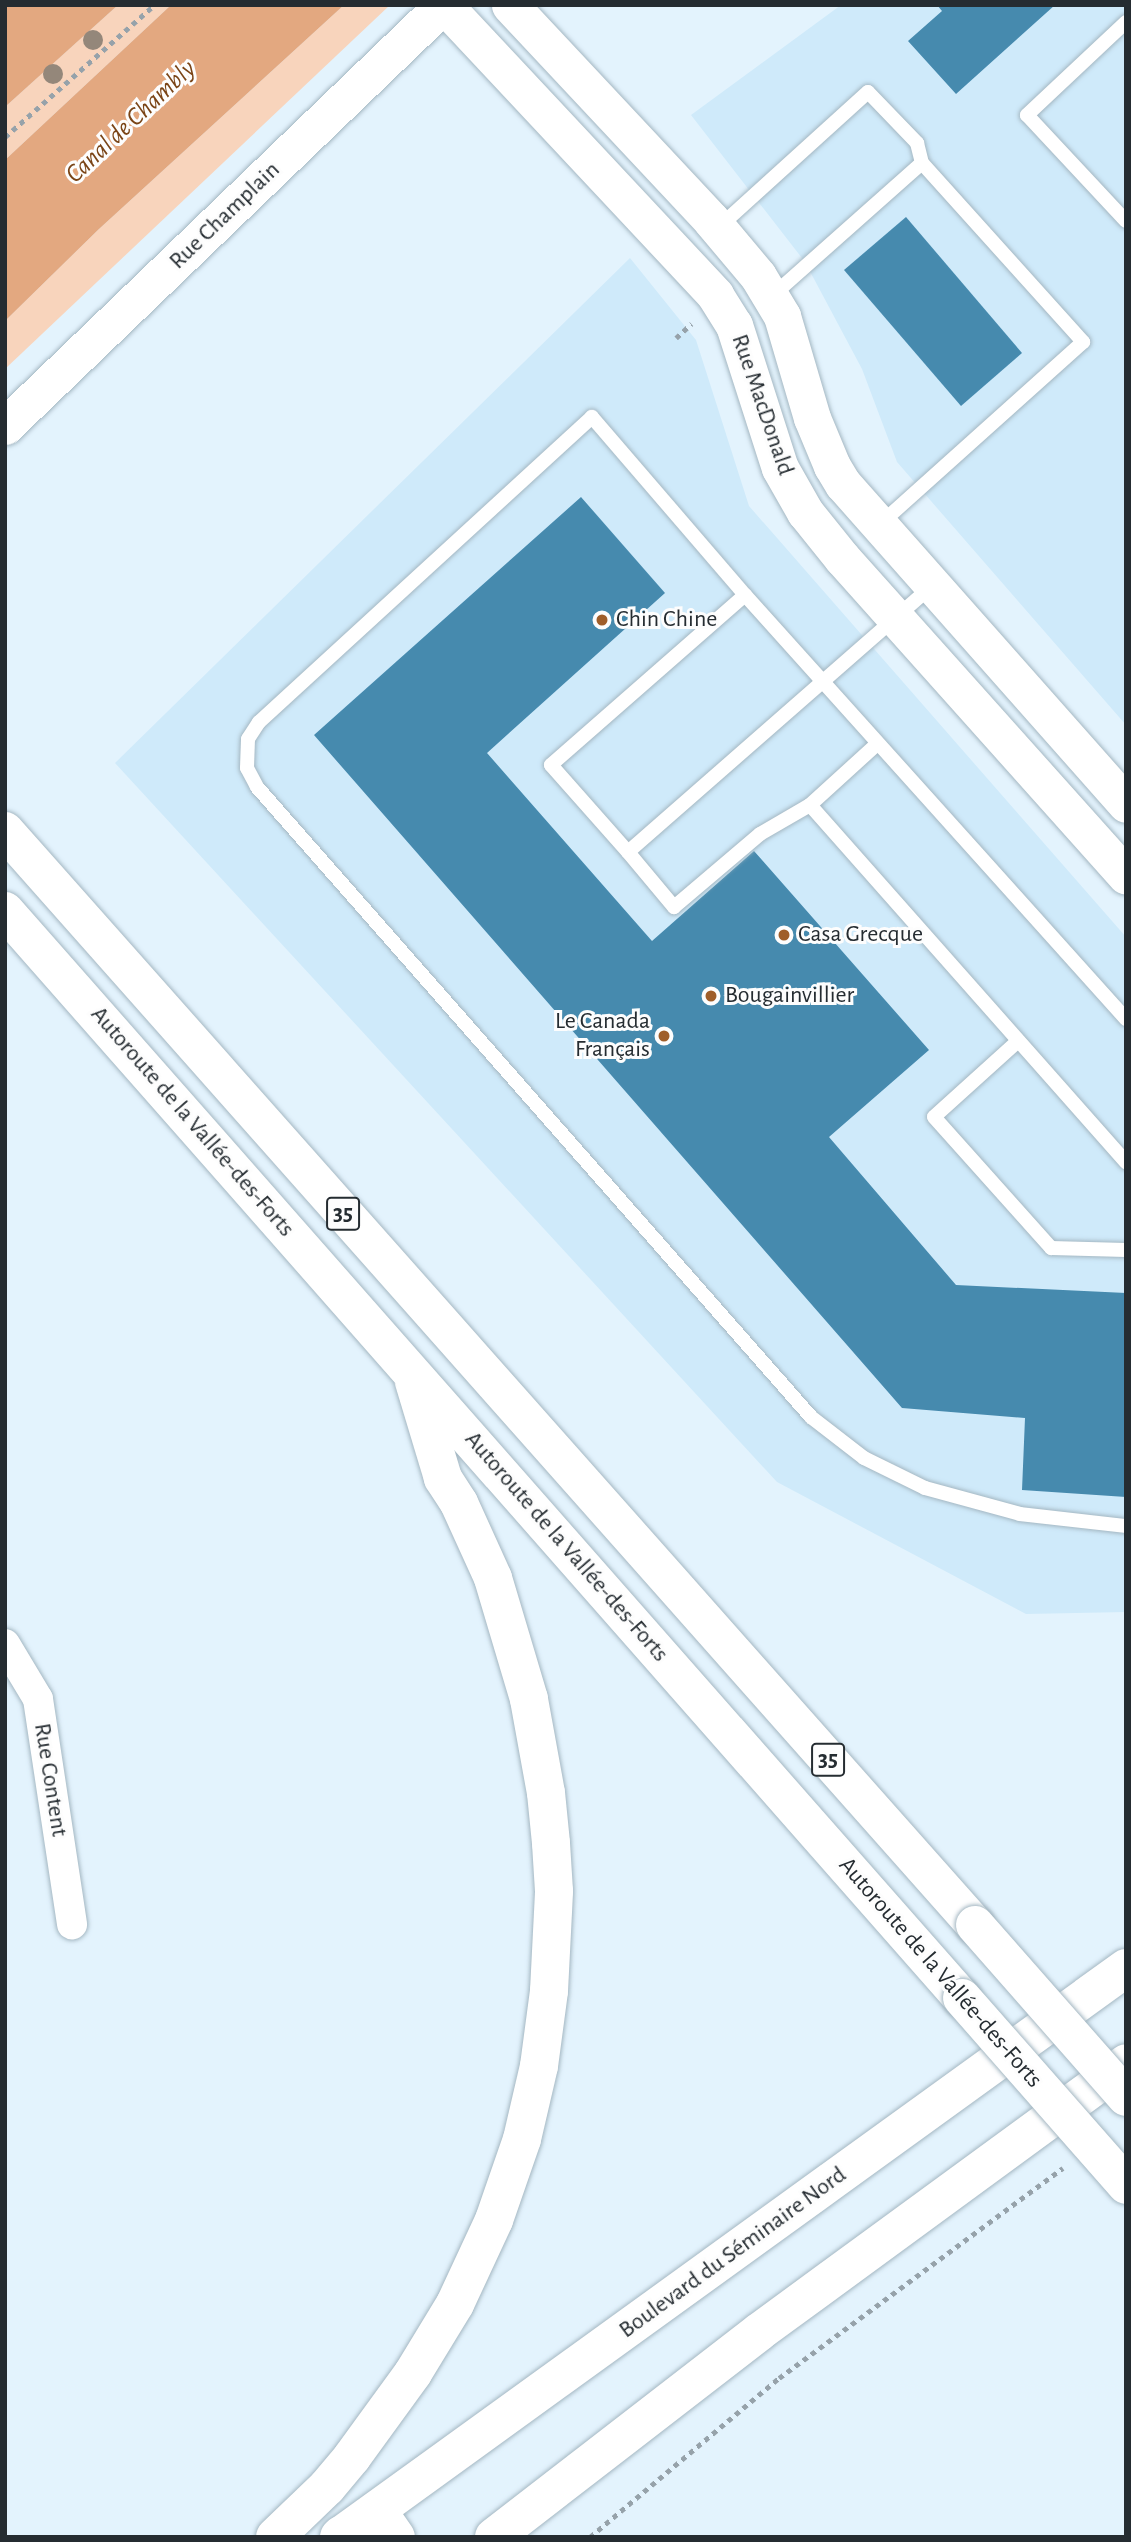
<!DOCTYPE html>
<html>
<head>
<meta charset="utf-8">
<style>
	body { margin:0 }
	#map { position:relative; width:1131px; height:2542px; overflow:hidden; background:#e3f3fd; font-family:"Alegreya Sans",sans-serif }
	div>[style] { position:absolute }
	.built>* { inset:0; background:#cfeafa }
	.green>* { inset:0; background:#f8d4bc }
	.water>* { inset:0; background:#e3a880 }
	.building>* { inset:0; background:#468aae }
	.path>* { height:4.5px; margin-top:-2.25px; transform-origin:0; background:repeating-linear-gradient(90deg,#96a2aa 0 5px,transparent 0 10px) }
	.roads { filter:drop-shadow(0 0 2px #a4b7c2) drop-shadow(0 0 2px #a4b7c2) }
	.service>* { height:14px; margin:-7px; padding:0 7px; transform-origin:7px; border-radius:7px; background:#fff }
	.minor>* { height:30px; margin:-15px; padding:0 15px; transform-origin:15px; border-radius:15px; background:#fff }
	.tertiary>* { height:37px; margin:-18.5px; padding:0 18.5px; transform-origin:18.5px; border-radius:18.5px; background:#fff }
	.secondary>* { height:38px; margin:-19px; padding:0 19px; transform-origin:19px; border-radius:19px; background:#fff }
	.motorway>* { height:38px; margin:-19px; padding:0 19px; transform-origin:19px; border-radius:19px; background:#fff }
	.bridges { filter:drop-shadow(0 0 2px #a4b7c2) drop-shadow(0 0 2px #a4b7c2) }
	.motorway-bridge>* { height:38px; margin:-19px; padding:0 19px; transform-origin:19px; border-radius:19px; background:#fff }
	.trees>* { width:20px; height:20px; margin:-10px; border-radius:50%; background:#94877a }
	.dots>* { width:19px; height:19px; translate:-50% -50%; box-sizing:border-box; border:4px solid #fdfdfd; border-radius:50% }
	span { translate:-50% -50%; white-space:nowrap; text-align:center; line-height:1.15; -webkit-text-stroke:6px #fdfdfd; paint-order:stroke }
	.shield-label span { padding:2px 5px; background:#fdfdfd; border:2px solid; border-radius:5px; -webkit-text-stroke-width:0 }
	.shield-label { font-size:23px; color:#252c31; font-weight:700 }
	.street-label { font-size:24px; color:#252c31 }
	.poi-label { font-size:24px; color:#252c31 }
	.left { translate:0 -50%; text-align:left }
	.right { translate:-100% -50%; text-align:right }
	.water-label { font-size:26px; color:#7a4416; font-style:italic }
	.frame { position:absolute; inset:0; border:7px solid #252c31; pointer-events:none }
</style>
</head>
<body>
<div id="map">
	<div class="built">
		<i style="clip-path:polygon(841px 5px,1126px 5px,1126px 725px,897px 462px,862px 369px,805px 262px,691px 115px)"></i>
		<i style="clip-path:polygon(630px 258px,696px 340px,749px 506px,1126px 937px,1126px 1612px,1026px 1614px,777px 1482px,115px 763px)"></i>
	</div>
	<div class="green">
		<i style="clip-path:polygon(118px 5px,171px 5px,5px 160px,5px 107px)"></i>
		<i style="clip-path:polygon(344px 5px,390px 5px,5px 369px,5px 321px,99px 229px)"></i>
	</div>
	<div class="water">
		<i style="clip-path:polygon(5px 5px,118px 5px,5px 107px)"></i>
		<i style="clip-path:polygon(171px 5px,344px 5px,99px 229px,5px 321px,5px 160px)"></i>
	</div>
	<div class="building">
		<i style="clip-path:polygon(937px 5px,1055px 5px,956px 94px,908px 41px,942px 11px)"></i>
		<i style="clip-path:polygon(906px 217px,1022px 353px,961px 406px,844px 270px)"></i>
		<i style="clip-path:polygon(581px 497px,665px 593px,487px 753px,652px 941px,754px 851px,929px 1050px,829px 1137px,956px 1285px,1126px 1293px,1126px 1497px,1022px 1490px,1025px 1418px,902px 1408px,314px 735px)"></i>
	</div>
	<div class="path">
		<i style="left:5px;top:137px;width:199px;rotate:-41.5deg"></i>
		<i style="left:676px;top:338px;width:21px;rotate:-43deg"></i>
		<i style="left:590px;top:2537px;width:247px;rotate:-40.1deg"></i>
		<i style="left:779px;top:2378px;width:353px;rotate:-36.5deg"></i>
	</div>
	<div class="roads">
		<div class="service">
			<i style="left:1126px;top:22px;width:136px;rotate:136.8deg"></i>
			<i style="left:1027px;top:115px;width:145px;rotate:47deg"></i>
			<i style="left:719px;top:227px;width:201px;rotate:-42.2deg"></i>
			<i style="left:868px;top:92px;width:71px;rotate:46.1deg"></i>
			<i style="left:917px;top:143px;width:21px;rotate:76deg"></i>
			<i style="left:772px;top:296px;width:200px;rotate:-41.6deg"></i>
			<i style="left:922px;top:163px;width:241px;rotate:48deg"></i>
			<i style="left:1083px;top:342px;width:274px;rotate:138.1deg"></i>
			<i style="left:745px;top:595px;width:258px;rotate:138.8deg"></i>
			<i style="left:551px;top:765px;width:116px;rotate:48.5deg"></i>
			<i style="left:628px;top:852px;width:403px;rotate:-41.2deg"></i>
			<i style="left:810px;top:805px;width:477px;rotate:48.5deg"></i>
			<i style="left:628px;top:852px;width:72px;rotate:50.1deg"></i>
			<i style="left:674px;top:907px;width:113px;rotate:-40.3deg"></i>
			<i style="left:760px;top:834px;width:58px;rotate:-30.1deg"></i>
			<i style="left:810px;top:805px;width:91px;rotate:-42.3deg"></i>
			<i style="left:1126px;top:1019px;width:570px;rotate:-131.94deg"></i>
			<i style="left:745px;top:595px;width:235px;rotate:-130.7deg"></i>
			<i style="left:592px;top:417px;width:452px;rotate:137.5deg"></i>
			<i style="left:259px;top:722px;width:20px;rotate:123deg"></i>
			<i style="left:248px;top:739px;width:29px;rotate:92deg"></i>
			<i style="left:247px;top:768px;width:21px;rotate:62deg"></i>
			<i style="left:257px;top:787px;width:839px;rotate:48.67deg"></i>
			<i style="left:811px;top:1417px;width:67px;rotate:37.7deg"></i>
			<i style="left:864px;top:1458px;width:68px;rotate:26.2deg"></i>
			<i style="left:925px;top:1488px;width:98px;rotate:15.3deg"></i>
			<i style="left:1020px;top:1514px;width:107px;rotate:6.5deg"></i>
			<i style="left:1018px;top:1041px;width:113px;rotate:137.9deg"></i>
			<i style="left:934px;top:1117px;width:176px;rotate:48.2deg"></i>
			<i style="left:1051px;top:1248px;width:75px;rotate:1.5deg"></i>
		</div>
		<div class="minor">
			<i style="left:5px;top:1644px;width:64px;rotate:59deg"></i>
			<i style="left:38px;top:1699px;width:228px;rotate:81.4deg"></i>
		</div>
		<div class="tertiary">
			<i style="left:444px;top:5px;width:397px;rotate:46.9deg"></i>
			<i style="left:715px;top:295px;width:36px;rotate:58deg"></i>
			<i style="left:734px;top:325px;width:150px;rotate:72.2deg"></i>
			<i style="left:780px;top:468px;width:51px;rotate:60.4deg"></i>
			<i style="left:805px;top:512px;width:59px;rotate:51.2deg"></i>
			<i style="left:842px;top:558px;width:426px;rotate:48.2deg"></i>
			<i style="left:510px;top:5px;width:294px;rotate:46.9deg"></i>
			<i style="left:711px;top:220px;width:73px;rotate:50deg"></i>
			<i style="left:758px;top:276px;width:47px;rotate:59deg"></i>
			<i style="left:782px;top:316px;width:106px;rotate:73.6deg"></i>
			<i style="left:812px;top:418px;width:52px;rotate:67.4deg"></i>
			<i style="left:832px;top:466px;width:21px;rotate:59deg"></i>
			<i style="left:843px;top:484px;width:427px;rotate:48.5deg"></i>
			<i style="left:5px;top:426px;width:608px;rotate:-43.87deg"></i>
		</div>
		<div class="secondary">
			<i style="left:339px;top:2537px;width:971px;rotate:-35.87deg"></i>
			<i style="left:494px;top:2537px;width:335px;rotate:-37.7deg"></i>
			<i style="left:759px;top:2332px;width:455px;rotate:-36.2deg"></i>
		</div>
		<div class="motorway">
			<i style="left:5px;top:831px;width:1462px;rotate:48.44deg"></i>
			<i style="left:5px;top:911px;width:1448px;rotate:48.64deg"></i>
			<i style="left:377px;top:2510px;width:33px;rotate:55deg"></i>
			<i style="left:341px;top:2535px;width:2px;rotate:63deg"></i>
			<i style="left:275px;top:2537px;width:72px;rotate:-43.9deg"></i>
			<i style="left:327px;top:2487px;width:39px;rotate:-50deg"></i>
			<i style="left:352px;top:2457px;width:104px;rotate:-54deg"></i>
			<i style="left:413px;top:2373px;width:81px;rotate:-58.7deg"></i>
			<i style="left:455px;top:2304px;width:93px;rotate:-65.1deg"></i>
			<i style="left:494px;top:2220px;width:86px;rotate:-70.9deg"></i>
			<i style="left:522px;top:2139px;width:75px;rotate:-76.9deg"></i>
			<i style="left:539px;top:2066px;width:76px;rotate:-82.4deg"></i>
			<i style="left:549px;top:1991px;width:100px;rotate:-87.1deg"></i>
			<i style="left:554px;top:1891px;width:48px;rotate:-93.6deg"></i>
			<i style="left:551px;top:1843px;width:50px;rotate:-95.7deg"></i>
			<i style="left:546px;top:1793px;width:96px;rotate:-100.3deg"></i>
			<i style="left:529px;top:1699px;width:126px;rotate:-106.6deg"></i>
			<i style="left:493px;top:1578px;width:82px;rotate:-114.4deg"></i>
			<i style="left:459px;top:1503px;width:30px;rotate:-123deg"></i>
			<i style="left:443px;top:1478px;width:100px;rotate:-106.8deg"></i>
		</div>
	</div>
	<div class="bridges">
		<div class="motorway-bridge">
			<i style="left:975px;top:1925px;width:229px;rotate:48.7deg"></i>
			<i style="left:962px;top:1998px;width:249px;rotate:48.7deg"></i>
		</div>
	</div>
	<div class="trees">
		<i style="left:93px;top:40px"></i>
		<i style="left:53px;top:74px"></i>
	</div>
	<div class="dots">
		<i style="left:602px;top:620px;background:#9f5e2a"></i>
		<i style="left:784px;top:935px;background:#9f5e2a"></i>
		<i style="left:711px;top:996px;background:#9f5e2a"></i>
		<i style="left:664px;top:1036px;background:#9f5e2a"></i>
	</div>
	<div class="shield-label">
		<span style="left:343px;top:1214px">35</span>
		<span style="left:828px;top:1760px">35</span>
	</div>
	<div class="street-label">
		<span style="left:225px;top:216px;rotate:-44deg">Rue Champlain</span>
		<span style="left:762px;top:405px;rotate:71deg">Rue MacDonald</span>
		<span style="left:192px;top:1122px;rotate:49deg">Autoroute de la Vallée-des-Forts</span>
		<span style="left:566px;top:1547px;rotate:49deg">Autoroute de la Vallée-des-Forts</span>
		<span style="left:50px;top:1780px;rotate:81deg">Rue Content</span>
		<span style="left:940px;top:1973px;rotate:49deg">Autoroute de la Vallée-des-Forts</span>
		<span style="left:733px;top:2253px;rotate:-36deg">Boulevard du Séminaire Nord</span>
	</div>
	<div class="poi-label">
		<span class="left" style="left:616px;top:620px">Chin Chine</span>
		<span class="left" style="left:798px;top:935px">Casa Grecque</span>
		<span class="left" style="left:725px;top:996px">Bougainvillier</span>
		<span class="right" style="left:650px;top:1036px">Le Canada<br>Français</span>
	</div>
	<div class="water-label">
		<span style="left:131px;top:122px;rotate:-43deg">Canal de Chambly</span>
	</div>
	<div class="frame"></div>
</div>
</body>
</html>
